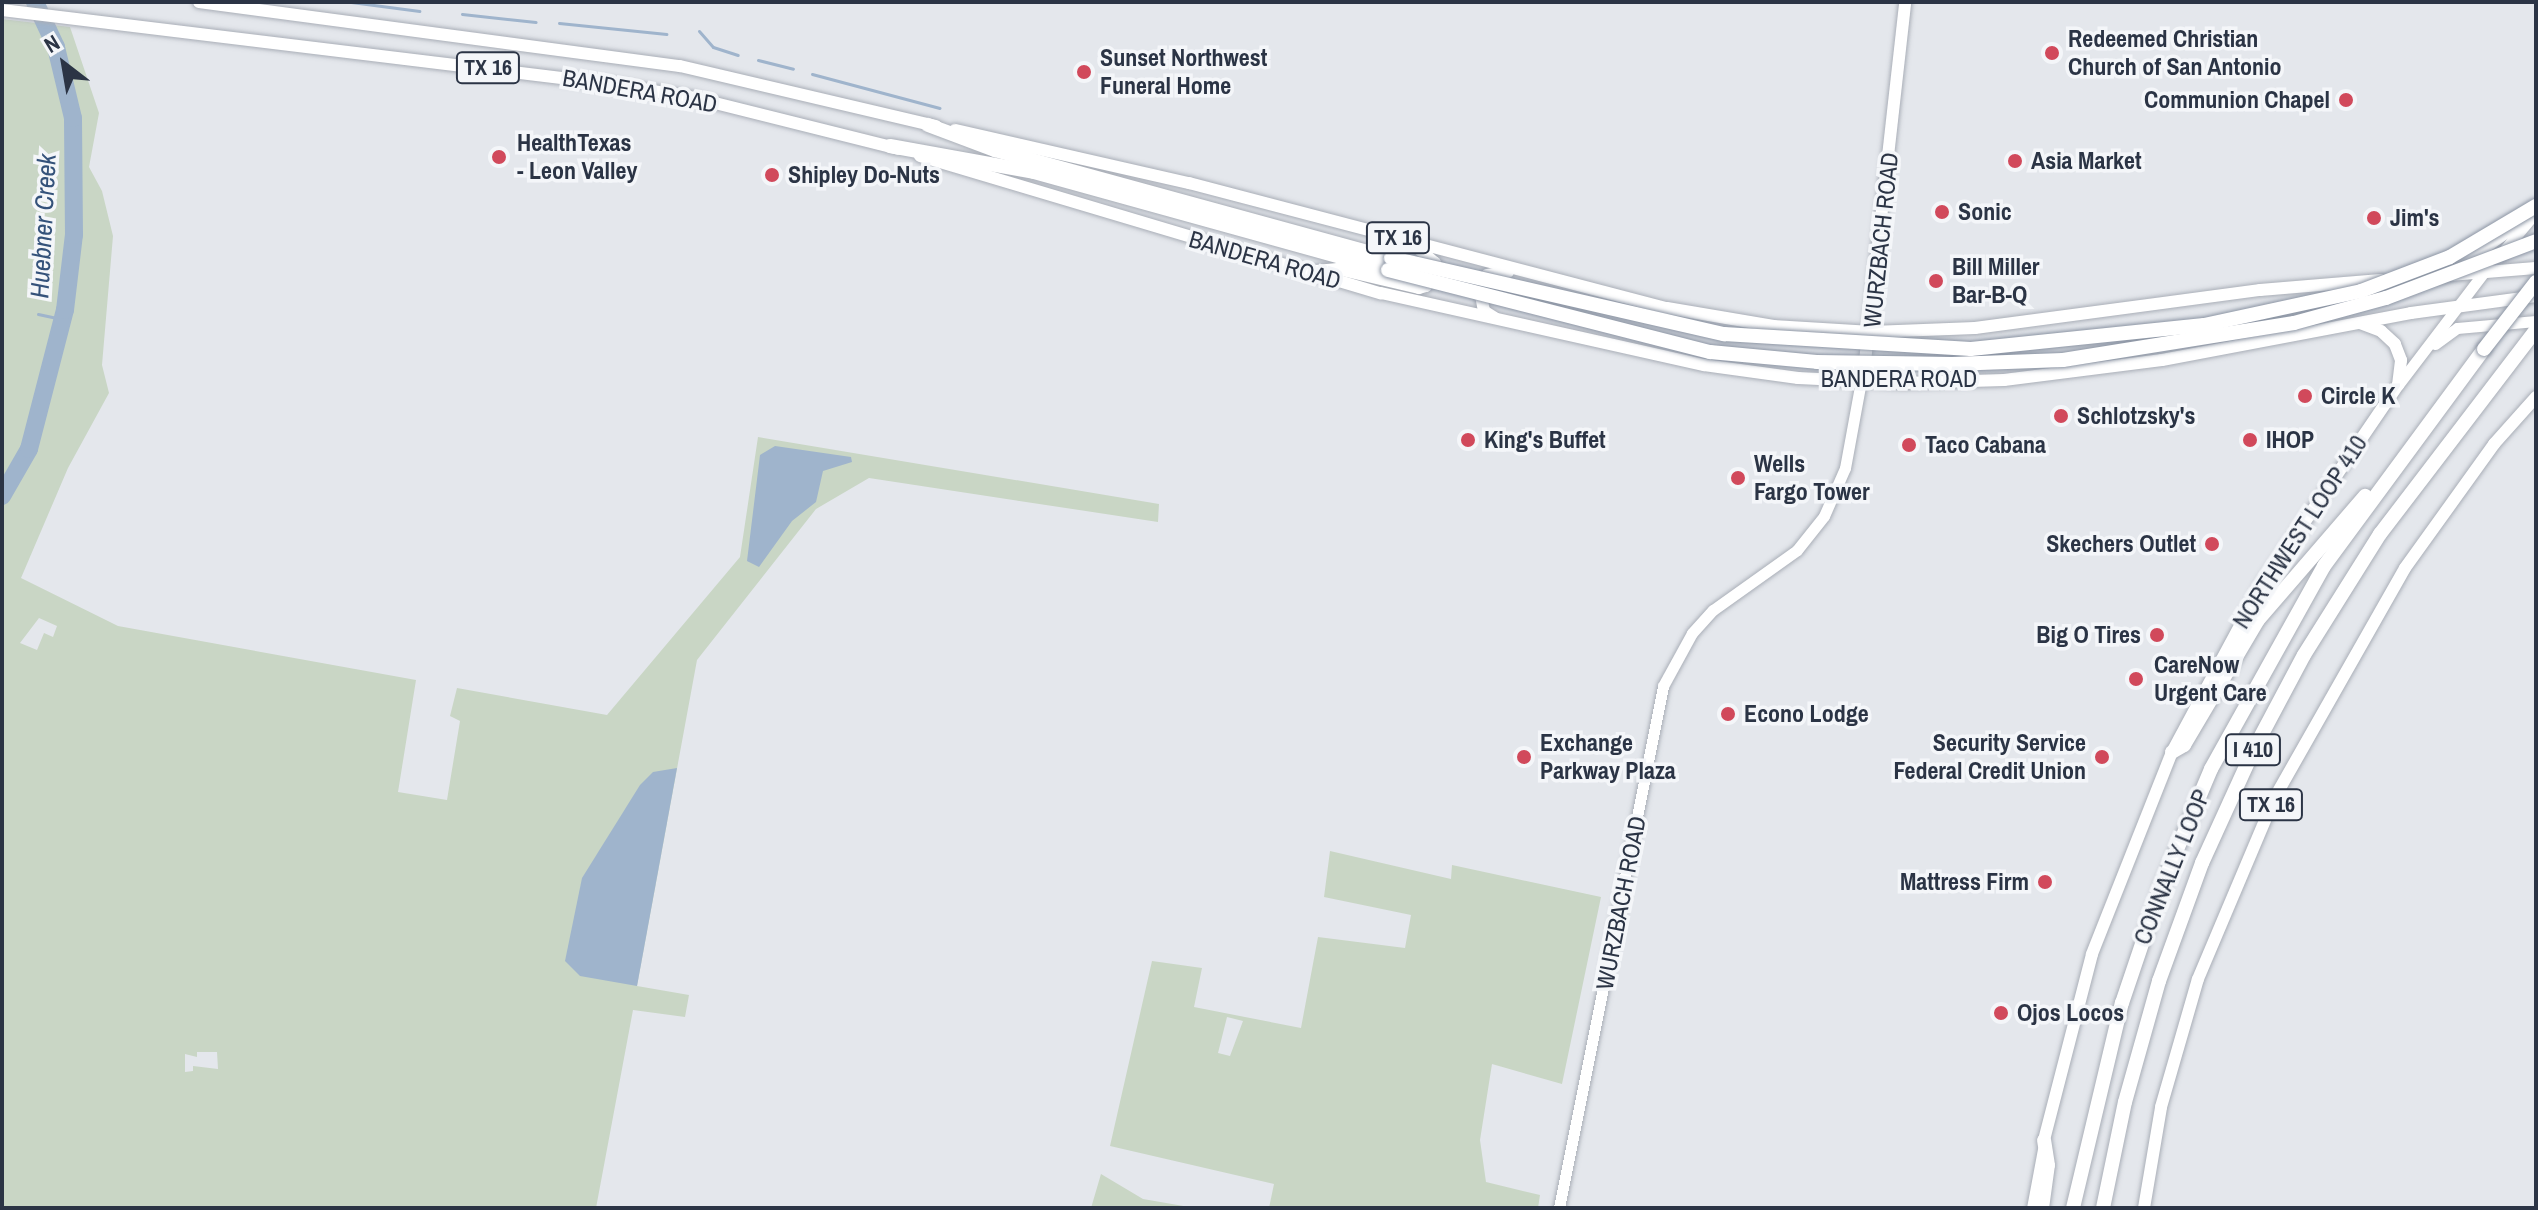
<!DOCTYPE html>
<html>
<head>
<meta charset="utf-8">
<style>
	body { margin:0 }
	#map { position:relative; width:2538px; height:1210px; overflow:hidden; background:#e4e7ec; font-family:"Archivo Narrow",sans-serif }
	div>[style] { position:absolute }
	.green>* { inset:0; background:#c9d6c5 }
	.water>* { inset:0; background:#9fb4cc }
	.stream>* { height:3px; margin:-1.5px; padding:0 1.5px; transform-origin:1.5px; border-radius:1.5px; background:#9fb4cc }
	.river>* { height:18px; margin:-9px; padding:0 9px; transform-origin:9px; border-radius:9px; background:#9fb4cc }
	.roads { filter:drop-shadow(0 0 2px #a9aeb7) drop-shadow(0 0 2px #a9aeb7) }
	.secondary>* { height:11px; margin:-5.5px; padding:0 5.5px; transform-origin:5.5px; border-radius:5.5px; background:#fff }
	.primary>* { height:12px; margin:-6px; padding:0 6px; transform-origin:6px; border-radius:6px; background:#fff }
	.highway>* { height:14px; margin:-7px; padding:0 7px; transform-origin:7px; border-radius:7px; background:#fff }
	.bridges { filter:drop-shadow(0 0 2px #8b94a3) drop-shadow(0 0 2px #8b94a3) }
	.highway-bridge>* { height:14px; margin:-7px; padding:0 7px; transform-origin:7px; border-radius:7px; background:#fff }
	.dots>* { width:22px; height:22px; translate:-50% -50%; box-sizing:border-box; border:4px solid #f4f6f9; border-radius:50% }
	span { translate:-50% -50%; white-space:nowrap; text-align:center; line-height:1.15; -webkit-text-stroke:7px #f4f6f9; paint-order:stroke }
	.shield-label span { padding:2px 6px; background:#f4f6f9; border:2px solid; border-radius:6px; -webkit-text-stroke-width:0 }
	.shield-label { font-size:22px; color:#2b3445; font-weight:700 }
	.poi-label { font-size:24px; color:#2b3445; font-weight:700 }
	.left { translate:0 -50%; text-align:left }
	.right { translate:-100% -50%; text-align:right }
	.street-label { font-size:24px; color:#2b3445 }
	.water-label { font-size:26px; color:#34527a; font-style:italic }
	.frame { position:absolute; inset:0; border:4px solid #2b3445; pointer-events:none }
	.north { position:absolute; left:24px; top:24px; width:80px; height:80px; -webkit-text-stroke:6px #f4f6f9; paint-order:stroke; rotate:329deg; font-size:22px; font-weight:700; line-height:32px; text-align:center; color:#2b3445 }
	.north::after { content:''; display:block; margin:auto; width:28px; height:36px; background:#2b3445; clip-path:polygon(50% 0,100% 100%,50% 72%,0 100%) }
</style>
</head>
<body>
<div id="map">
	<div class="green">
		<i style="clip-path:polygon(evenodd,2px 19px,70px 27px,99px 113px,89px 167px,102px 191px,113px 236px,102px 365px,109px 393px,68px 468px,21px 578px,118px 626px,416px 680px,398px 792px,447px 800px,460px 721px,450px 716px,457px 688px,607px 715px,740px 557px,758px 437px,1159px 504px,1158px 522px,869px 478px,816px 509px,697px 660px,637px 986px,689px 995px,685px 1017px,633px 1010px,596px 1208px,2px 1208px,2px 19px,39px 618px,57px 626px,53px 637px,44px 633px,37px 650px,20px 643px,39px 618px,2px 19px,197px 1052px,217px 1052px,218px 1069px,193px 1066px,193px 1071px,185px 1072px,185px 1054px,197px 1057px,197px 1052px)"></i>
		<i style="clip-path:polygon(evenodd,1330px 851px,1451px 879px,1452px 865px,1601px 897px,1562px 1084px,1492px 1064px,1480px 1140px,1486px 1182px,1540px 1195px,1538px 1208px,1269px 1208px,1274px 1184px,1110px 1146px,1152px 961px,1202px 968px,1194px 1007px,1301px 1028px,1318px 937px,1405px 948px,1411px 915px,1324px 897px,1330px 851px,1227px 1017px,1243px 1021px,1230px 1056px,1218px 1053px,1227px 1017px)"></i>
		<i style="clip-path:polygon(1101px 1174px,1143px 1199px,1195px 1208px,1091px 1208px)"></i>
	</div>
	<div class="water">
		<i style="clip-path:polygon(775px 446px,851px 457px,852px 462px,823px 471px,816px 502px,792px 521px,759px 567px,747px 561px,760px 455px)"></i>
		<i style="clip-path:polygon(677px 768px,637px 986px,580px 976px,565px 961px,582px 878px,640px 785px,653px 772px)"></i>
	</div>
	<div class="stream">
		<i style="left:351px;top:2px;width:69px;rotate:7.5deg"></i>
		<i style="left:462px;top:14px;width:74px;rotate:6.2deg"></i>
		<i style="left:559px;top:23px;width:108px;rotate:5.9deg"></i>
		<i style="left:699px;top:31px;width:21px;rotate:49deg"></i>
		<i style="left:713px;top:47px;width:26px;rotate:18deg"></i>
		<i style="left:758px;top:60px;width:36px;rotate:14deg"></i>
		<i style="left:812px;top:74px;width:132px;rotate:14.9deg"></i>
		<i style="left:38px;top:314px;width:25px;rotate:12deg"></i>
	</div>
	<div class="river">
		<i style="left:2px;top:496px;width:54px;rotate:-60.1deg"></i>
		<i style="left:29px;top:449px;width:144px;rotate:-75.5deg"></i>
		<i style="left:65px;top:310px;width:76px;rotate:-83.2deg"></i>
		<i style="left:74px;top:235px;width:117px;rotate:-90.5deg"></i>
		<i style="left:73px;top:118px;width:73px;rotate:-103.5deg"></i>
		<i style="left:56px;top:47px;width:50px;rotate:-115deg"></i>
	</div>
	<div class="roads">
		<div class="secondary">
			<i style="left:2500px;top:255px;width:47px;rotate:-50.2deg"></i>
			<i style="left:2435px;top:344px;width:27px;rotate:-36deg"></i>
			<i style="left:2457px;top:328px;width:79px;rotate:-5.1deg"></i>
			<i style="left:2398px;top:385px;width:148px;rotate:-52.7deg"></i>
			<i style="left:1559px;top:1208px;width:532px;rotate:-78.73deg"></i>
			<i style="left:1663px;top:686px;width:60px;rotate:-61.3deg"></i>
			<i style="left:1692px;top:633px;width:31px;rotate:-48deg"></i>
			<i style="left:1713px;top:610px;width:103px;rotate:-35.5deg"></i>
			<i style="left:1797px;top:550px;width:43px;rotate:-51.5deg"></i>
			<i style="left:1824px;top:516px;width:52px;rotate:-66.4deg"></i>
			<i style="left:1845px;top:468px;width:88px;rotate:-79.6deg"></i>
			<i style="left:2032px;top:1208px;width:60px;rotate:-79.4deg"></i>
		</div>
		<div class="primary">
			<i style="left:199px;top:2px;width:485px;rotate:7.6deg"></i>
			<i style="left:680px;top:66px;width:263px;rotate:13.2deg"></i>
			<i style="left:2px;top:10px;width:613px;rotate:6.93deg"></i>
			<i style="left:611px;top:84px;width:85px;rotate:9.5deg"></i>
			<i style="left:695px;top:98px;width:210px;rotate:14deg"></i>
			<i style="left:955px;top:130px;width:240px;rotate:12.8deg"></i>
			<i style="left:1189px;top:183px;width:494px;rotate:14.7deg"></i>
			<i style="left:1667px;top:308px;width:108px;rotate:9.6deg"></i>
			<i style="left:1773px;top:326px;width:99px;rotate:3.5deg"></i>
			<i style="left:1872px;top:332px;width:103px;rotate:-2.2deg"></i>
			<i style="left:1975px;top:328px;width:288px;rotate:-7.6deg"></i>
			<i style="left:2260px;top:290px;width:121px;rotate:-4.7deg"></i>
			<i style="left:920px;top:156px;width:481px;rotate:16.6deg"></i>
			<i style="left:1381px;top:293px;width:331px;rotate:12.6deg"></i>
			<i style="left:1704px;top:365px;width:95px;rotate:7.9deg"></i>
			<i style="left:1798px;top:378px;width:105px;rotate:2.7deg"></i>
			<i style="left:1903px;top:383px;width:101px;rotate:-1.7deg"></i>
			<i style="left:2004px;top:380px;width:159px;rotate:-7.2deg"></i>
			<i style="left:2162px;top:360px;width:253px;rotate:-10.7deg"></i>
			<i style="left:2411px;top:313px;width:126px;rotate:-7.7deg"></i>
			<i style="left:2446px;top:264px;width:41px;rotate:-22.8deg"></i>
			<i style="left:2484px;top:248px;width:61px;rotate:-35deg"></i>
			<i style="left:1316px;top:271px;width:22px;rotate:-5deg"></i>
			<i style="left:1338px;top:269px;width:83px;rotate:13.2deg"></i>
			<i style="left:1419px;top:288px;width:7px;rotate:-16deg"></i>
			<i style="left:1426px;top:286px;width:25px;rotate:-69deg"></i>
			<i style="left:1435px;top:263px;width:23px;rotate:-139deg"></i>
			<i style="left:2400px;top:279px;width:136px;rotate:-4.6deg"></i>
			<i style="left:1495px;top:318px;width:13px;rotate:-148deg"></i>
			<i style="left:1484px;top:311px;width:20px;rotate:-101deg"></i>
			<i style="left:1480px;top:291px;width:17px;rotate:-66deg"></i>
			<i style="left:1487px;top:275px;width:21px;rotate:-8deg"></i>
			<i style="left:1864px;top:370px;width:370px;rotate:-83.6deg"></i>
			<i style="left:2044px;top:1140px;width:192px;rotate:-75.5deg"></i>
			<i style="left:2092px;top:954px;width:217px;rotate:-68.4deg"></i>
			<i style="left:2172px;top:752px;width:192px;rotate:-61.7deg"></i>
			<i style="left:2263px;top:583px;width:240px;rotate:-55.7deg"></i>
			<i style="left:2398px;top:385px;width:25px;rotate:-83deg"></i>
			<i style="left:2401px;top:360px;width:17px;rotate:-111deg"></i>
			<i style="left:2395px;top:344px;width:19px;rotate:-137deg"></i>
			<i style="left:2381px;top:331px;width:22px;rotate:-159deg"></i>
			<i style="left:2144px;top:1208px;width:102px;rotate:-80.4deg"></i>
			<i style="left:2161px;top:1107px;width:133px;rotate:-73.9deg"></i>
			<i style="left:2198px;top:979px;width:198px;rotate:-67.1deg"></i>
			<i style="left:2275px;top:797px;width:263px;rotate:-60.4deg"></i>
			<i style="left:2405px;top:568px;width:153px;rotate:-54.3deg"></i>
			<i style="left:2494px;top:444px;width:63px;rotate:-48.2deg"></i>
		</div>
		<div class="highway">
			<i style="left:928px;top:125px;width:72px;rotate:20.5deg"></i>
			<i style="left:995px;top:150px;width:410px;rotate:15.3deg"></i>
			<i style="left:890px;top:146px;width:146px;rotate:10.2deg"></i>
			<i style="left:1034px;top:172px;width:367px;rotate:15.5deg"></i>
			<i style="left:2172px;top:752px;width:14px;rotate:-30deg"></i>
			<i style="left:2184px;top:745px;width:145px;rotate:-59.4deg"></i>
			<i style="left:2258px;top:620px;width:164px;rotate:-49.2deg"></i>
			<i style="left:2042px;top:1208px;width:43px;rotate:-82.1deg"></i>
			<i style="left:2048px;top:1165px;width:25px;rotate:-99deg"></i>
			<i style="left:2073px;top:1208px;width:211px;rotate:-76.6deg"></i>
			<i style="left:2122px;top:1003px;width:125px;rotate:-71.3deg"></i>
			<i style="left:2162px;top:885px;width:126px;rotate:-67.1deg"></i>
			<i style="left:2211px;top:769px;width:232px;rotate:-60.9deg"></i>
			<i style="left:2324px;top:566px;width:270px;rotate:-53.6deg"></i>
			<i style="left:2103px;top:1208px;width:108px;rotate:-78.3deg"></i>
			<i style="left:2125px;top:1102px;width:126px;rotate:-74.3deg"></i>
			<i style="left:2159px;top:981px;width:126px;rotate:-70deg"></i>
			<i style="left:2202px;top:863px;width:125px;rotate:-65.5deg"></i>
			<i style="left:2254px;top:749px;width:106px;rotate:-62deg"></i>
			<i style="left:2304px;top:655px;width:143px;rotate:-57.9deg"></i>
			<i style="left:2380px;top:534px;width:257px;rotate:-52.6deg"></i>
		</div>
	</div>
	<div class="bridges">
		<div class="highway-bridge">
			<i style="left:1391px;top:258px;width:342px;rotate:12.9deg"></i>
			<i style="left:1724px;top:334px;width:247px;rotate:3.5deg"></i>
			<i style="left:1971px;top:349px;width:234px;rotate:-5.9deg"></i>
			<i style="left:2204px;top:325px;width:161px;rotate:-12.2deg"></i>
			<i style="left:2361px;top:291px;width:95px;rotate:-20.9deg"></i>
			<i style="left:2450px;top:257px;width:100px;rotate:-30.7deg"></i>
			<i style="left:1388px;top:270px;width:332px;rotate:14.3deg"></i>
			<i style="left:1710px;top:352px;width:107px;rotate:5.3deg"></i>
			<i style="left:1817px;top:362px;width:135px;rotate:0.8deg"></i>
			<i style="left:1952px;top:364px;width:111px;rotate:-2.1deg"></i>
			<i style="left:2063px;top:360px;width:234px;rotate:-9.1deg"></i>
			<i style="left:2294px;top:323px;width:95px;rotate:-15.2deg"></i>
			<i style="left:2386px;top:298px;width:160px;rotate:-20.8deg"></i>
			<i style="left:2484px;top:349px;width:85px;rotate:-52.2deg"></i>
		</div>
	</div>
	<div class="dots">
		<i style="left:2052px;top:53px;background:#d1495b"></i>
		<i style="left:1084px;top:72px;background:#d1495b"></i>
		<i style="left:2346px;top:100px;background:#d1495b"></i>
		<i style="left:499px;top:157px;background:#d1495b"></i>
		<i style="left:2015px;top:161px;background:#d1495b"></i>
		<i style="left:772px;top:175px;background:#d1495b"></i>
		<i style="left:1942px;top:212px;background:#d1495b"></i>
		<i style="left:2374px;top:218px;background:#d1495b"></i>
		<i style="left:1936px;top:281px;background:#d1495b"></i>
		<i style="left:2305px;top:396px;background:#d1495b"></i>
		<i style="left:2061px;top:416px;background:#d1495b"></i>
		<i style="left:1468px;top:440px;background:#d1495b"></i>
		<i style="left:2250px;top:440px;background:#d1495b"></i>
		<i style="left:1909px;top:445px;background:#d1495b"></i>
		<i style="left:1738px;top:478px;background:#d1495b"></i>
		<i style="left:2212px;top:544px;background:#d1495b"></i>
		<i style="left:2157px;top:635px;background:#d1495b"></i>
		<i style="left:2136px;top:679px;background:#d1495b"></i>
		<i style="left:1728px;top:714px;background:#d1495b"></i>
		<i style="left:1524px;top:757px;background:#d1495b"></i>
		<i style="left:2102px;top:757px;background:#d1495b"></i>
		<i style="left:2045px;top:882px;background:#d1495b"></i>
		<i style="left:2001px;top:1013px;background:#d1495b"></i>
	</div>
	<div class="shield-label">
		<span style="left:488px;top:68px">TX 16</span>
		<span style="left:1398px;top:238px">TX 16</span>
		<span style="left:2253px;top:750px">I 410</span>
		<span style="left:2271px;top:805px">TX 16</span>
	</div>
	<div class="poi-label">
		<span class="left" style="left:2068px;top:53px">Redeemed Christian<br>Church of San Antonio</span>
		<span class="left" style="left:1100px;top:72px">Sunset Northwest<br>Funeral Home</span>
		<span class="right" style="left:2330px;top:100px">Communion Chapel</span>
		<span class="left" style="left:517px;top:157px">HealthTexas<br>- Leon Valley</span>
		<span class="left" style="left:2031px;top:161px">Asia Market</span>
		<span class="left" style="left:788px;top:175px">Shipley Do-Nuts</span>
		<span class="left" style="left:1958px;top:212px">Sonic</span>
		<span class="left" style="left:2390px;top:218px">Jim's</span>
		<span class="left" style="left:1952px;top:281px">Bill Miller<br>Bar-B-Q</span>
		<span class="left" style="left:2321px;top:396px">Circle K</span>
		<span class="left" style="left:2077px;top:416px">Schlotzsky's</span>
		<span class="left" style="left:1484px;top:440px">King's Buffet</span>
		<span class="left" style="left:2266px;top:440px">IHOP</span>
		<span class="left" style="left:1925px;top:445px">Taco Cabana</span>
		<span class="left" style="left:1754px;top:478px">Wells<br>Fargo Tower</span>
		<span class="right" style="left:2196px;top:544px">Skechers Outlet</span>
		<span class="right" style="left:2141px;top:635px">Big O Tires</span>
		<span class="left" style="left:2154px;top:679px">CareNow<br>Urgent Care</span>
		<span class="left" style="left:1744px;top:714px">Econo Lodge</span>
		<span class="left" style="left:1540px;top:757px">Exchange<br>Parkway Plaza</span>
		<span class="right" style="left:2086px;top:757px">Security Service<br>Federal Credit Union</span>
		<span class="right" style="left:2029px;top:882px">Mattress Firm</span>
		<span class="left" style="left:2017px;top:1013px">Ojos Locos</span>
	</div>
	<div class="street-label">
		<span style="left:640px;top:91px;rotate:10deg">BANDERA ROAD</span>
		<span style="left:1881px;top:240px;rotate:-84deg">WURZBACH ROAD</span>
		<span style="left:1265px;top:260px;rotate:16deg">BANDERA ROAD</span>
		<span style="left:1899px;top:379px">BANDERA ROAD</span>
		<span style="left:2300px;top:532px;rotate:-57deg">NORTHWEST LOOP 410</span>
		<span style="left:2172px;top:867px;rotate:-68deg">CONNALLY LOOP</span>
		<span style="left:1621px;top:903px;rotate:-79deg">WURZBACH ROAD</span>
	</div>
	<div class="water-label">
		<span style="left:43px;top:226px;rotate:-87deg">Huebner Creek</span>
	</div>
	<div class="frame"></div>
	<div class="north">N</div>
</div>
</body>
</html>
